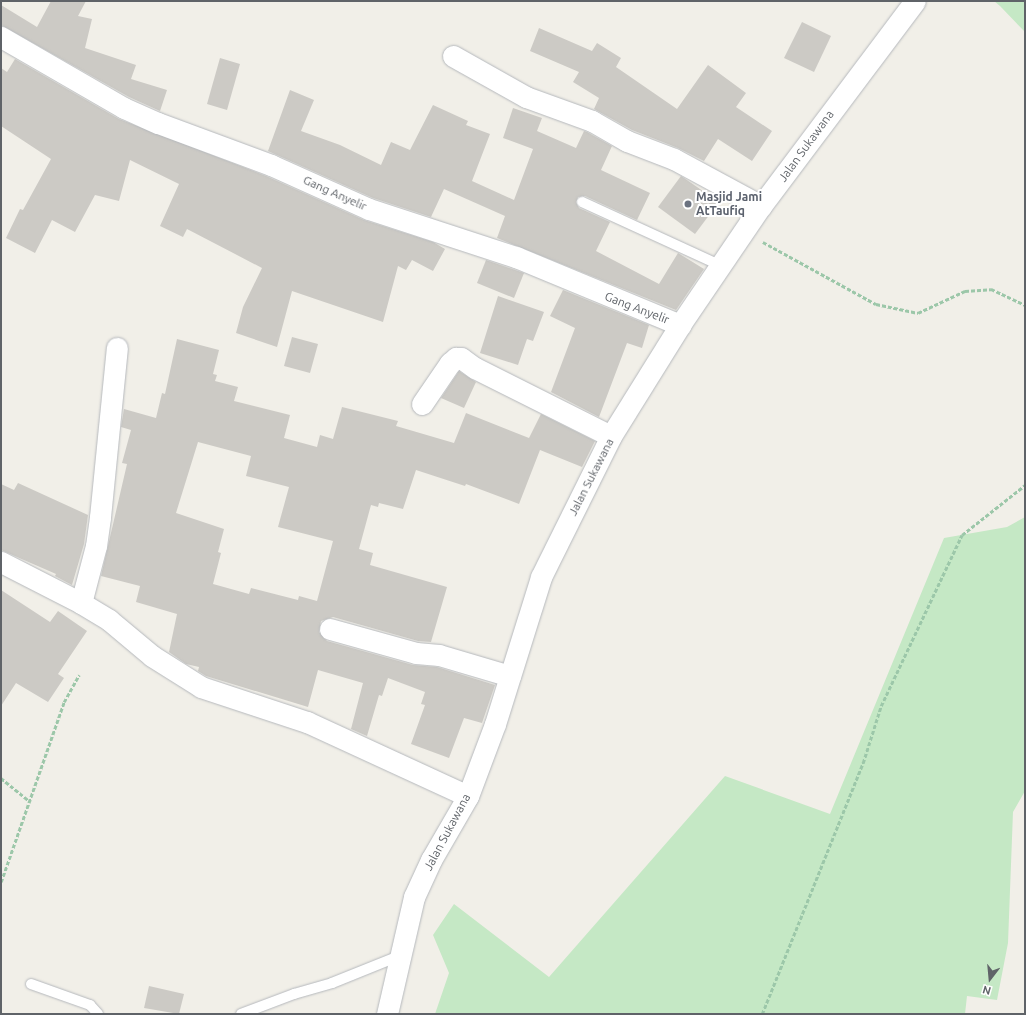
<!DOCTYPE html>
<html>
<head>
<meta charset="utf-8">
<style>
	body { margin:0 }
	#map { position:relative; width:1026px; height:1015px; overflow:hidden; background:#f1efe8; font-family:Ubuntu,sans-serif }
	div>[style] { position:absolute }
	.green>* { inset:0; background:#c5e8c5 }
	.building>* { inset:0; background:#cccac5 }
	.path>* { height:2.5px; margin-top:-1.25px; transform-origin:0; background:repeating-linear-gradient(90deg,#9cc7a9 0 4px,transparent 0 6px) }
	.roads { filter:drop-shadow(0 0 1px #b5b8bc) drop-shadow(0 0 1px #b5b8bc) }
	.lane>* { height:10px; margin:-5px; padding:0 5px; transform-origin:5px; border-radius:5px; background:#fff }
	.street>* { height:21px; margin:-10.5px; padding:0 10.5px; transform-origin:10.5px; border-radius:10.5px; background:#fff }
	.dots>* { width:11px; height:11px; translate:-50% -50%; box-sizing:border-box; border:2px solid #fff; border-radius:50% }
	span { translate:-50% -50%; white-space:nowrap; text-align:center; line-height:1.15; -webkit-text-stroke:4px #fff; paint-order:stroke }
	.street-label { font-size:12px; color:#5f6368 }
	.worship-label { font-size:12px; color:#5b616d; font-weight:700 }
	.left { translate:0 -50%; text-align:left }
	.frame { position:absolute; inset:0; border:2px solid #5f6368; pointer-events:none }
	.north { position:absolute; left:970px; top:959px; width:40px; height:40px; -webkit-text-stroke:3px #fff; paint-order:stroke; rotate:196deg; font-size:11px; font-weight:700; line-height:16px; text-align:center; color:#5f6368 }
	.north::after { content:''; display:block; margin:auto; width:14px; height:18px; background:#5f6368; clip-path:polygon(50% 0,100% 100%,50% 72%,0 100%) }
</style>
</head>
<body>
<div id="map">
	<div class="green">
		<i style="clip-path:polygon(994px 1px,1025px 1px,1025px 32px,1000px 6px)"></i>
		<i style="clip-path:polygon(1025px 517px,1025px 791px,1013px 812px,1008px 943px,997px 1000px,967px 996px,965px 1014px,435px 1014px,449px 973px,433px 935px,454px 904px,549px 977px,725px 776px,830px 814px,944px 538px,1007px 527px)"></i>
	</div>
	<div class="building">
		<i style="clip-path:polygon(51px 1px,86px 1px,78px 16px,92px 19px,85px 48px,136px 65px,131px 79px,167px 90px,160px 111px,129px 97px,1px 25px,1px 5px,37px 27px)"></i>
		<i style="clip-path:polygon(802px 22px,831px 36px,814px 72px,784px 58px)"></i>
		<i style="clip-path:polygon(539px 28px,592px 51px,597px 43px,621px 58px,616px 67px,677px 109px,708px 65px,746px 93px,736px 107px,772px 131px,752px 161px,718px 139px,704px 161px,678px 148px,632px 130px,594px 109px,599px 98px,573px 82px,579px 72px,530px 51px)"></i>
		<i style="clip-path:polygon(220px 58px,240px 64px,227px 110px,207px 104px)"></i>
		<i style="clip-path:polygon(15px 59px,119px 119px,266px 176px,364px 220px,433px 242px,445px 249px,433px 271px,412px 260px,406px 270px,398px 266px,383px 322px,292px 291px,277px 347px,236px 333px,243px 307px,262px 268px,187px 229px,183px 237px,160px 226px,179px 184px,130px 160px,119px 201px,95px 195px,75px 232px,52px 220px,35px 253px,6px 238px,20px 209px,23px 210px,51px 159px,1px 126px,1px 68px,7px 72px)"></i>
		<i style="clip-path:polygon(290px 90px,314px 100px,301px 131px,340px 145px,381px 165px,391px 142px,410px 150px,433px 105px,468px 121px,466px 125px,490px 134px,472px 181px,514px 200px,533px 149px,503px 138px,513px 108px,542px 118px,537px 131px,576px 148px,584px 131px,587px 132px,612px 146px,601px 170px,650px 193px,637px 220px,585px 196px,578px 197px,576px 202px,579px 208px,610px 222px,596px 251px,659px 284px,678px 253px,704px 269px,676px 310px,497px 238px,505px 216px,444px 189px,431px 217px,373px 198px,268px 151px)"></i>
		<i style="clip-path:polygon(681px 176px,719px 202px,695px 234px,658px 207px)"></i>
		<i style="clip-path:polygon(486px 260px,524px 273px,514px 298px,477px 283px)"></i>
		<i style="clip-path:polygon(563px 290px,649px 325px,642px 348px,627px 343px,599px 417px,551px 392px,575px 328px,550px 316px)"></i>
		<i style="clip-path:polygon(498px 296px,544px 312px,533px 341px,527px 339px,518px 365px,480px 353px)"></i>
		<i style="clip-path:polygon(292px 337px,318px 344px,310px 373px,284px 366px)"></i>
		<i style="clip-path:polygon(evenodd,177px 339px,219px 350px,213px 374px,217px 375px,215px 381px,238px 387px,234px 401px,290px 415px,284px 438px,317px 447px,320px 435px,333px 439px,342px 407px,398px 421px,396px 426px,454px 443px,466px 413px,529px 438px,541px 414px,595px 441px,582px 467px,540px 450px,519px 504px,466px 484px,465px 486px,416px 470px,403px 509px,379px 503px,378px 507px,371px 505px,359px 549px,373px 553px,370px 565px,447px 587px,431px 642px,418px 641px,333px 617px,321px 621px,319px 632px,327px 641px,413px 665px,437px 667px,495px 685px,482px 723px,464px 718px,449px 758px,411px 744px,425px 705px,421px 704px,425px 692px,388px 678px,382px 696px,379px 695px,367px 736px,351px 729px,363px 683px,318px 670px,308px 707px,206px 676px,198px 671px,199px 667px,186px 664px,169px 652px,177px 614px,136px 602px,140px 586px,101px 576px,127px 464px,122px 463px,131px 430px,121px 427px,124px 409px,156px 418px,162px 393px,165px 394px,177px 339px,198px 442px,251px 456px,246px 476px,289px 487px,278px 527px,333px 541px,317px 601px,299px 596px,298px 600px,251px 588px,249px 594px,213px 584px,221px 553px,218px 552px,224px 529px,176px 513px,198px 442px)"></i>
		<i style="clip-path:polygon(459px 371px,476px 382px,464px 408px,441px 398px)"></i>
		<i style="clip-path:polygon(18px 483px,88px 515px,84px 544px,72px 585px,55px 576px,56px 574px,1px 550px,1px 484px,14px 490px)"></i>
		<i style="clip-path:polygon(1px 590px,50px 622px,58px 611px,87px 631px,58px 674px,64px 678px,48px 702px,16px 683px,1px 706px)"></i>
		<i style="clip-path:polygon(149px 986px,184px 994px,179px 1014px,144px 1008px)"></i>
	</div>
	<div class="path">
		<i style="left:763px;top:242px;width:129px;rotate:28.8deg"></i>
		<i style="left:876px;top:304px;width:43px;rotate:12.1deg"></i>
		<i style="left:918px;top:313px;width:52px;rotate:-25.1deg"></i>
		<i style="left:965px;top:291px;width:26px;rotate:-4deg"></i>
		<i style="left:991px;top:289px;width:38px;rotate:25deg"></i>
		<i style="left:1px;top:778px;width:38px;rotate:39deg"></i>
		<i style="left:1px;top:882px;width:191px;rotate:-70.7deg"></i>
		<i style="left:64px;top:702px;width:31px;rotate:-61deg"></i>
		<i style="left:762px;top:1014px;width:271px;rotate:-68.1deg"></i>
		<i style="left:863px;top:763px;width:60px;rotate:-72.5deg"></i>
		<i style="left:881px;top:706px;width:189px;rotate:-64.7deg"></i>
		<i style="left:962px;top:535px;width:80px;rotate:-38.4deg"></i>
	</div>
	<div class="roads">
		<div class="lane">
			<i style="left:582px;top:202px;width:154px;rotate:24.6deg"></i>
			<i style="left:31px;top:984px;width:63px;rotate:19.6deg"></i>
			<i style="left:90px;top:1005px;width:12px;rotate:48deg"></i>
			<i style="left:241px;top:1014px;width:57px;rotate:-20.7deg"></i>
			<i style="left:294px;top:994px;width:40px;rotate:-16deg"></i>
			<i style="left:332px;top:983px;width:72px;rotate:-21.9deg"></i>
		</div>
		<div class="street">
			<i style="left:1px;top:37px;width:142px;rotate:30deg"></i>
			<i style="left:124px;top:108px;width:37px;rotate:24deg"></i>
			<i style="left:158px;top:123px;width:121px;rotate:20.4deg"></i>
			<i style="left:271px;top:165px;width:107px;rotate:24.2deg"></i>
			<i style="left:369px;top:209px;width:155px;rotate:18.1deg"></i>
			<i style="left:516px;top:257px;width:178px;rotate:22.5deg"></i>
			<i style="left:453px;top:56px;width:84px;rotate:29.3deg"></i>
			<i style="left:526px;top:97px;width:70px;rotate:20deg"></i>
			<i style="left:592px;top:121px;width:40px;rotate:29.7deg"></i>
			<i style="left:627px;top:141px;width:50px;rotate:21deg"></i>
			<i style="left:674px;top:159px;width:99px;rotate:28.4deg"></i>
			<i style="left:422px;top:404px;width:50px;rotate:-55.7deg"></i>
			<i style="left:450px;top:363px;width:8px;rotate:-40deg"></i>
			<i style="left:456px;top:358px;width:5px"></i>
			<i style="left:461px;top:358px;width:17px;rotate:36deg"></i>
			<i style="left:475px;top:368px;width:152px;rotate:26.6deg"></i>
			<i style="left:1px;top:562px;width:90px;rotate:27.1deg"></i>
			<i style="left:81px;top:603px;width:33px;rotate:31deg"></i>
			<i style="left:109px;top:620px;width:56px;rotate:39.9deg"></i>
			<i style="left:152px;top:656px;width:58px;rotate:32.3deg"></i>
			<i style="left:201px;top:687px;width:112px;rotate:18.3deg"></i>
			<i style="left:307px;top:722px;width:177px;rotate:24.7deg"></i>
			<i style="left:81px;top:603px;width:59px;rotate:-75.3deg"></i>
			<i style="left:96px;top:546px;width:29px;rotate:-82deg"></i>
			<i style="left:100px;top:517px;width:170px;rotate:-84.3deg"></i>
			<i style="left:330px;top:629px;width:89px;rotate:15.6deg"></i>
			<i style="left:416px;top:653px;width:23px;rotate:5deg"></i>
			<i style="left:439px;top:655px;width:74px;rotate:16.5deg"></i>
			<i style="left:387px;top:1014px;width:120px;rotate:-77deg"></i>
			<i style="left:414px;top:897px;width:41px;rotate:-65.3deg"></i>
			<i style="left:431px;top:860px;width:74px;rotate:-60deg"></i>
			<i style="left:468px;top:796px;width:77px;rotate:-69.4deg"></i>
			<i style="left:495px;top:724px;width:154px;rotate:-72.6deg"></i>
			<i style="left:541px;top:577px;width:157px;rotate:-63.6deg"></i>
			<i style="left:611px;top:436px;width:131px;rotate:-58.1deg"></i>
			<i style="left:680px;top:325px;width:144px;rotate:-55.8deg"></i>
			<i style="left:761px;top:206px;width:256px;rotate:-53.1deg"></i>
		</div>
	</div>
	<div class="dots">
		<i style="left:688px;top:204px;background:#6b7280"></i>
	</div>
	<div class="street-label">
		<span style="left:806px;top:146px;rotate:-54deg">Jalan Sukawana</span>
		<span style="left:335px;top:193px;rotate:24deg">Gang Anyelir</span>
		<span style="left:637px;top:308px;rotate:21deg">Gang Anyelir</span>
		<span style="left:591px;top:477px;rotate:-63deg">Jalan Sukawana</span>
		<span style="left:447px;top:832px;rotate:-62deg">Jalan Sukawana</span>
	</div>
	<div class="worship-label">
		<span class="left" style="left:696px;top:204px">Masjid Jami<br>AtTaufiq</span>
	</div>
	<div class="frame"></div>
	<div class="north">N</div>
</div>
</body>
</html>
